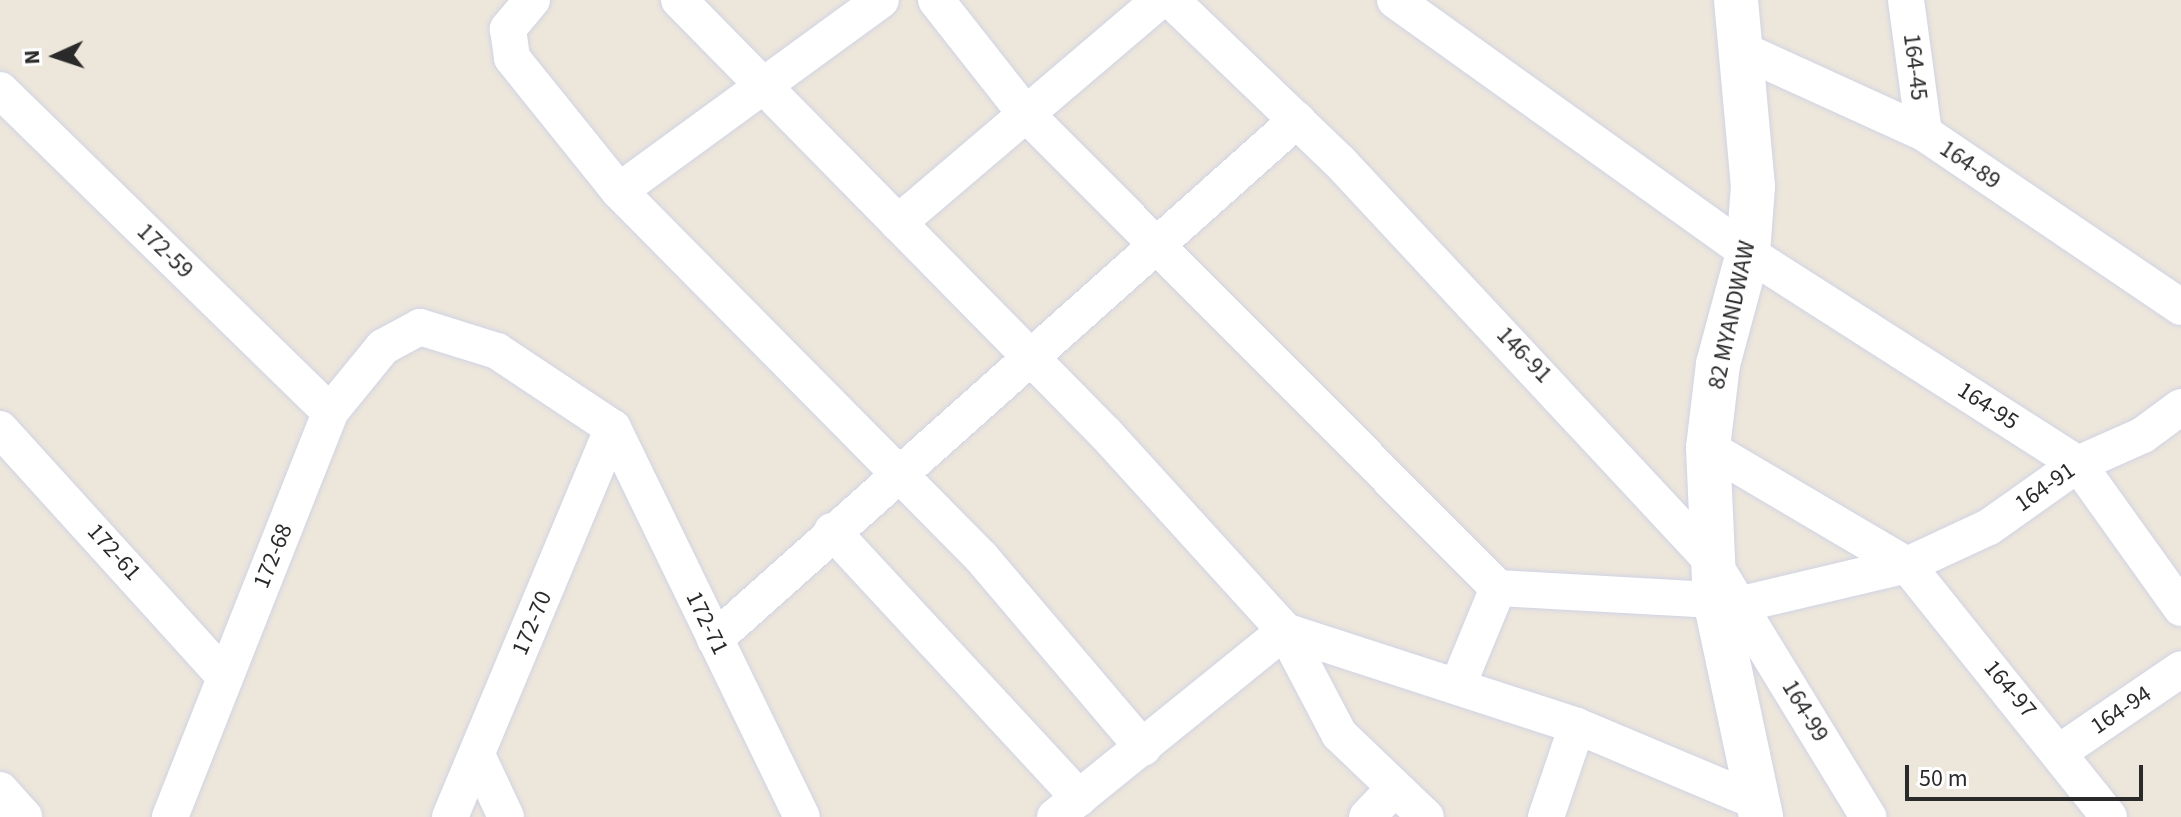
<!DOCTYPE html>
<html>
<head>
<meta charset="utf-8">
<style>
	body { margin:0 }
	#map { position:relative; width:2181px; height:817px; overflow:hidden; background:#ede6db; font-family:"Source Sans 3",sans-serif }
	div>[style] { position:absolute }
	.roads { filter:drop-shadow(0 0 2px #d0d3e4) drop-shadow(0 0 2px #d0d3e4) }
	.minor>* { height:36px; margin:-18px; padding:0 18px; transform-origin:18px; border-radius:18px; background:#fff }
	.tertiary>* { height:44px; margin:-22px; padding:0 22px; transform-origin:22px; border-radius:22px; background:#fff }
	span { translate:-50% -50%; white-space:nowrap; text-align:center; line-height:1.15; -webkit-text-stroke:6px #fff; paint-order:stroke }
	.street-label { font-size:24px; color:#2a2a2a }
	.north { position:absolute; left:16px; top:16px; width:80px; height:80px; -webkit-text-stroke:6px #fff; paint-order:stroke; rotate:267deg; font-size:22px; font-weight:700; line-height:32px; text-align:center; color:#2a2a2a }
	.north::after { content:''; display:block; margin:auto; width:28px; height:36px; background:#2a2a2a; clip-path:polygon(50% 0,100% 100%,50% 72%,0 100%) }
	.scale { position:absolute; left:1905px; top:765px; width:238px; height:36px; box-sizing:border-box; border:4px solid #2a2a2a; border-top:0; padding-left:10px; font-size:24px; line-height:28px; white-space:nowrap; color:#2a2a2a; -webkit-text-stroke:6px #fff; paint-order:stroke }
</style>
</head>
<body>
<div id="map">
	<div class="roads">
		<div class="minor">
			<i style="left:532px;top:0;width:38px;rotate:130deg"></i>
			<i style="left:508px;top:29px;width:29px;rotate:82deg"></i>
			<i style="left:512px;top:58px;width:171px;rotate:51.2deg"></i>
			<i style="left:619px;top:191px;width:516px;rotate:45.31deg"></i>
			<i style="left:982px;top:558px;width:249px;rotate:49.7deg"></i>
			<i style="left:679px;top:0;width:609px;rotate:45.47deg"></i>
			<i style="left:1106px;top:434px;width:266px;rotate:47.7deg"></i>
			<i style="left:1285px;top:631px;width:116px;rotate:62.3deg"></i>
			<i style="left:1339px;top:734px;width:120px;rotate:43.7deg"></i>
			<i style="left:936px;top:0;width:142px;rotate:51.8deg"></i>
			<i style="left:1024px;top:112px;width:672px;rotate:45.12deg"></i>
			<i style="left:1498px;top:588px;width:217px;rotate:3.2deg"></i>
			<i style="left:1171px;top:0;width:234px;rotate:43.8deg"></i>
			<i style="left:1340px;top:162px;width:546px;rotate:47.01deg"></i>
			<i style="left:1712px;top:561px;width:300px;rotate:58.6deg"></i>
			<i style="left:1395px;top:0;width:434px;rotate:35.6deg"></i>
			<i style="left:1748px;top:253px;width:392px;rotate:32.6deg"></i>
			<i style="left:2078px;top:464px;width:177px;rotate:54.4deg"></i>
			<i style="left:1906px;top:0;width:134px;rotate:82.3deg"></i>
			<i style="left:1744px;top:51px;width:198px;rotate:24.5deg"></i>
			<i style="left:1924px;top:133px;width:310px;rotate:34.1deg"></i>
			<i style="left:0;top:90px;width:461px;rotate:44.3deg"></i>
			<i style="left:619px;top:191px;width:324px;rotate:-36.1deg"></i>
			<i style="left:898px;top:223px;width:344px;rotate:-40.4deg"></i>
			<i style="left:0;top:429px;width:335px;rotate:47.8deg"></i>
			<i style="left:1708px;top:448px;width:231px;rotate:30.5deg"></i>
			<i style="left:1907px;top:565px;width:323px;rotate:51.3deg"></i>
			<i style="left:832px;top:531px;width:364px;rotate:47.2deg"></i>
			<i style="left:1742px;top:604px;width:170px;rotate:-13.3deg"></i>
			<i style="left:1907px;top:565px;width:90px;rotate:-24.9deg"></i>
			<i style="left:1989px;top:527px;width:109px;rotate:-35.3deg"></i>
			<i style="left:2078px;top:464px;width:71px;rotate:-24deg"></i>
			<i style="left:2143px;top:435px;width:47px;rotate:-36.4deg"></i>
			<i style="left:1285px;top:631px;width:307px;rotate:18deg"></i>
			<i style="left:1577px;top:726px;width:193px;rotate:22.8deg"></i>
			<i style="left:715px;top:639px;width:780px;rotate:-41.73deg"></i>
			<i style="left:1458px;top:685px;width:105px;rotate:-67.6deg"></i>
			<i style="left:2061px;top:751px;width:145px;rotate:-34.3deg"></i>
			<i style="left:477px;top:755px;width:68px;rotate:64.9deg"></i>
			<i style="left:0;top:790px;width:36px;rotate:48deg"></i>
			<i style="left:170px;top:817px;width:435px;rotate:-68.4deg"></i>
			<i style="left:330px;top:412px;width:84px;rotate:-50.8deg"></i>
			<i style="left:383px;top:347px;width:42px;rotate:-28.4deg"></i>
			<i style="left:420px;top:327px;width:81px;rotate:17.3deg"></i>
			<i style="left:497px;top:351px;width:139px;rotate:33.6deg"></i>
			<i style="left:613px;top:428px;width:432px;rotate:64.1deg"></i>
			<i style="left:450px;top:817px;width:422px;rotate:-67.3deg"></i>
			<i style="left:1055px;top:817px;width:296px;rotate:-39deg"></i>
			<i style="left:1367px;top:817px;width:36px;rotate:-46deg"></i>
			<i style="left:1546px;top:817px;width:96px;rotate:-71.2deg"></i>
		</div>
		<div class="tertiary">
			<i style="left:1736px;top:0;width:187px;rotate:84.8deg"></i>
			<i style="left:1753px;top:186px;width:67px;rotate:94.3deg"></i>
			<i style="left:1748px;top:253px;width:115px;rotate:105.1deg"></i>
			<i style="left:1718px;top:364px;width:85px;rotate:96.8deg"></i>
			<i style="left:1708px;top:448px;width:152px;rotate:87.4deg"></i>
			<i style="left:1715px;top:600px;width:222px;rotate:78deg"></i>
		</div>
	</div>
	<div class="street-label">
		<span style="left:1915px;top:67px;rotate:83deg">164-45</span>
		<span style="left:1970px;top:165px;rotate:34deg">164-89</span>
		<span style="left:165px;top:251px;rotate:44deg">172-59</span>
		<span style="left:1732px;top:315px;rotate:-78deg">82 MYANDWAW</span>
		<span style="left:1524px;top:355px;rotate:46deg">146-91</span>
		<span style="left:1988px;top:406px;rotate:33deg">164-95</span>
		<span style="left:2045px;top:487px;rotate:-35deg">164-91</span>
		<span style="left:114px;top:552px;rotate:48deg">172-61</span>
		<span style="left:273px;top:556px;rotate:-68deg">172-68</span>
		<span style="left:532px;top:623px;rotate:-67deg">172-70</span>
		<span style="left:707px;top:623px;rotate:64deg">172-71</span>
		<span style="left:2010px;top:689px;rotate:50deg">164-97</span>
		<span style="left:2121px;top:710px;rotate:-34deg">164-94</span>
		<span style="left:1805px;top:711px;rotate:59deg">164-99</span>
	</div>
	<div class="north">N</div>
	<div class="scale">50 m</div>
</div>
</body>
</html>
